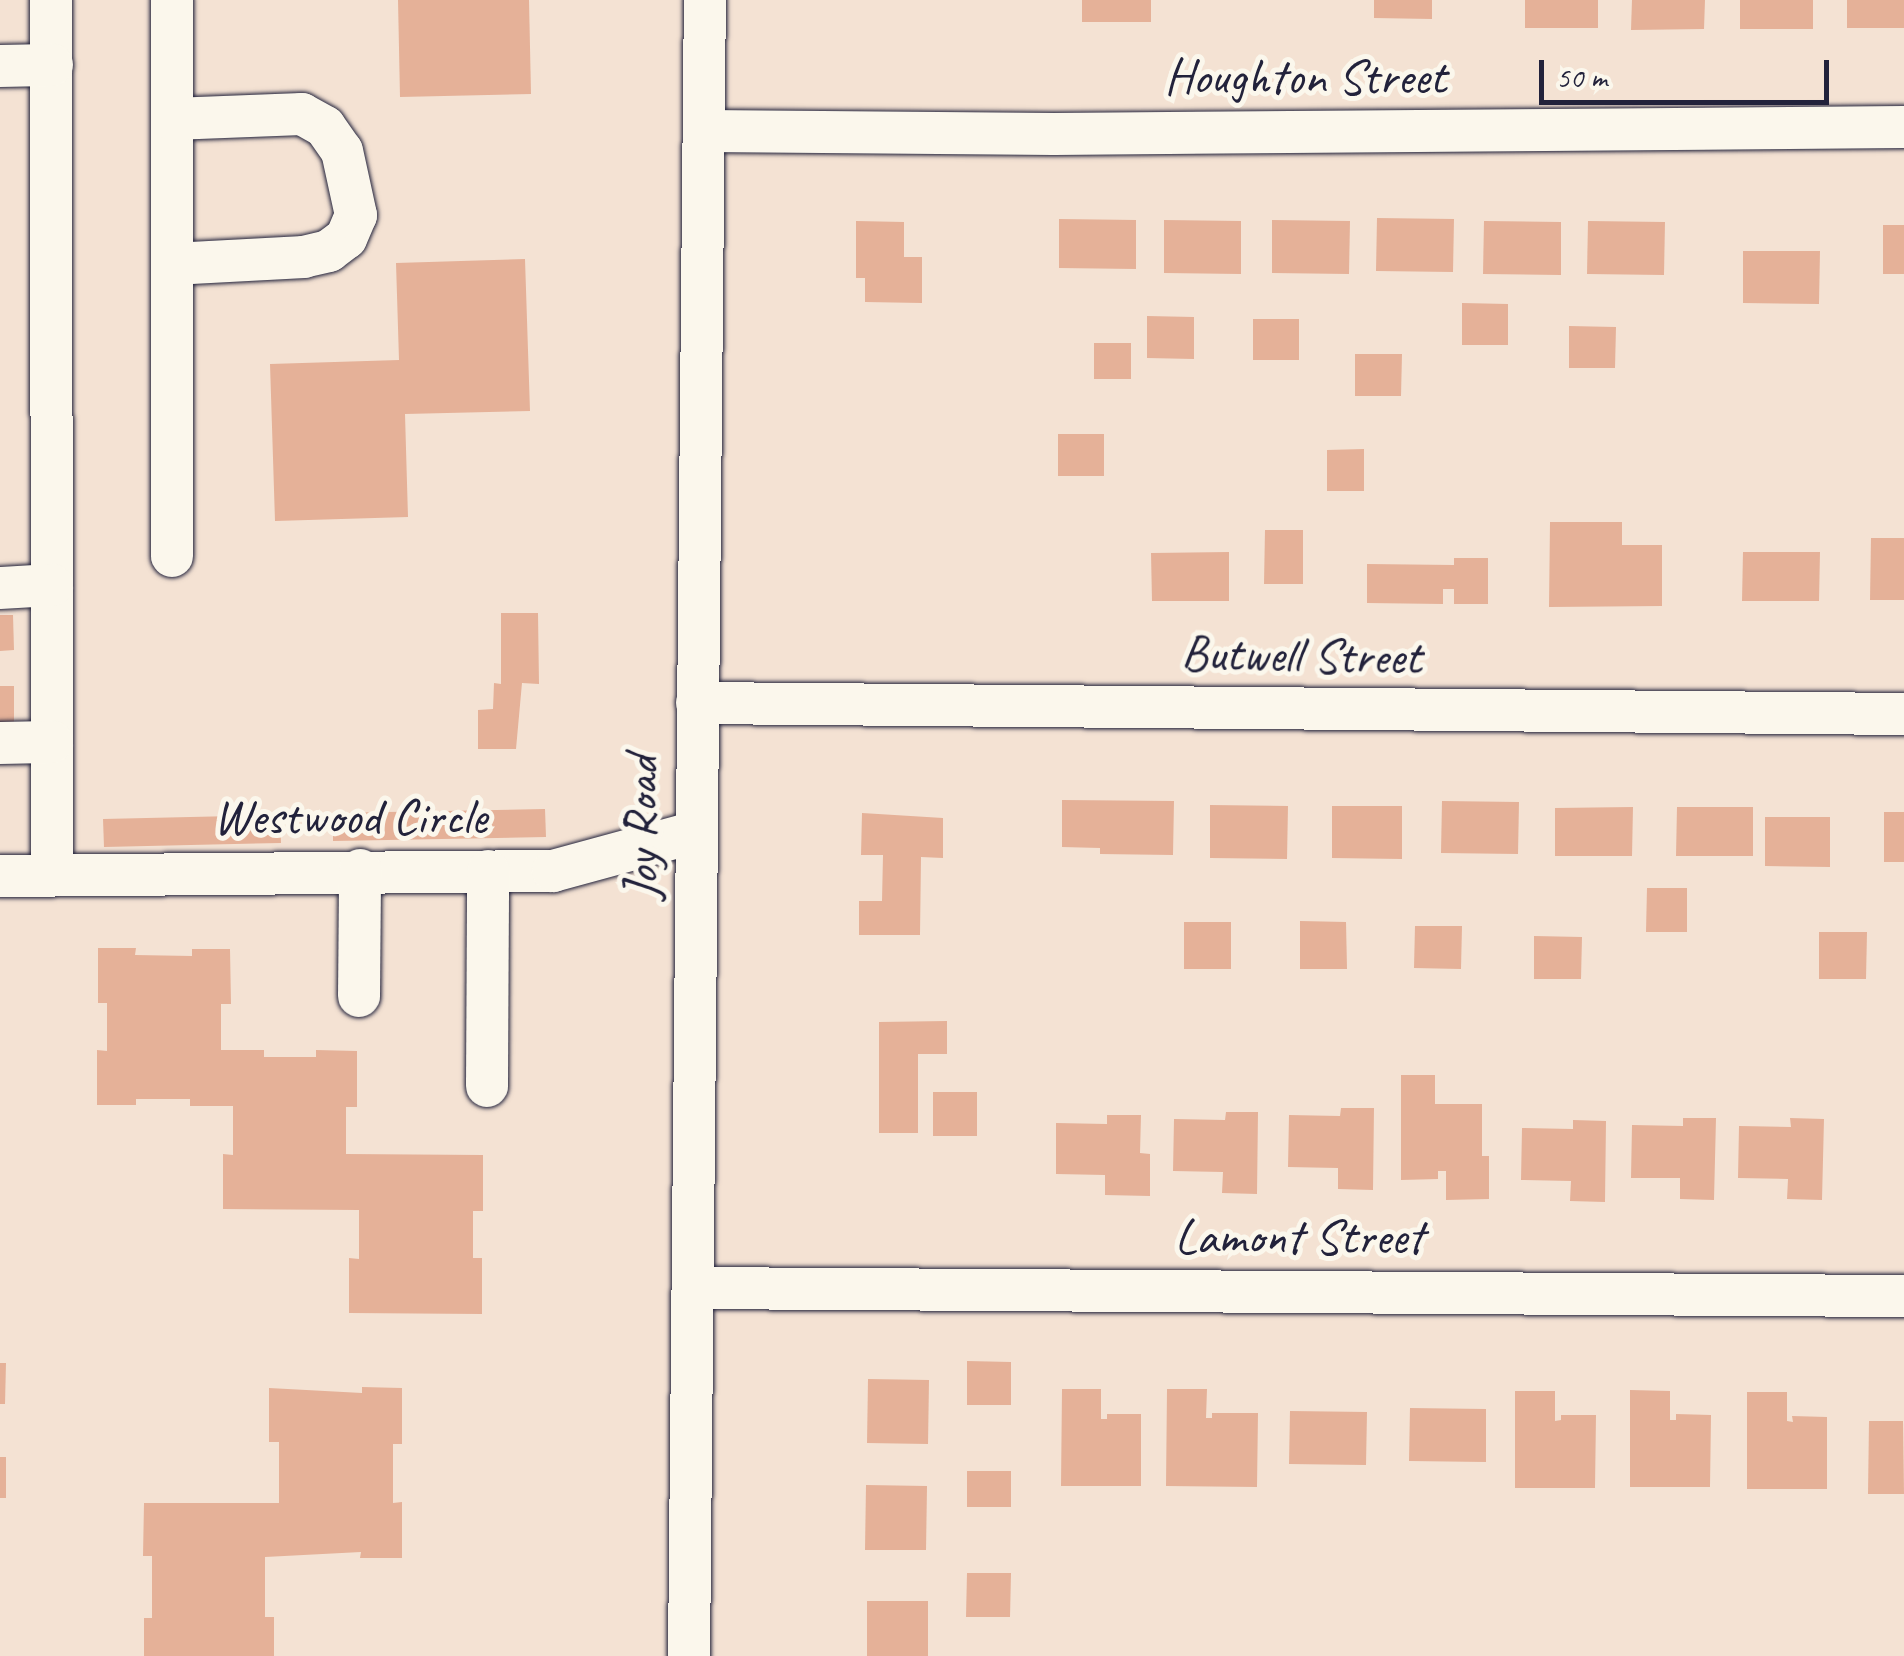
<!DOCTYPE html>
<html>
<head>
<meta charset="utf-8">
<style>
	body { margin:0 }
	#map { position:relative; width:1904px; height:1656px; overflow:hidden; background:#f4e2d3; font-family:Caveat,sans-serif }
	div>[style] { position:absolute }
	.building>* { inset:0; background:#e5b198 }
	.roads { filter:drop-shadow(0 0 2px #22223b) drop-shadow(0 0 2px #22223b) }
	.minor>* { height:42px; margin:-21px; padding:0 21px; transform-origin:21px; border-radius:21px; background:#fbf7ec }
	span { translate:-50% -50%; white-space:nowrap; text-align:center; line-height:1.15; -webkit-text-stroke:10px #fbf7ec; paint-order:stroke }
	.street-label { font-size:50px; color:#22223b }
	.scale { position:absolute; left:1539px; top:60px; width:290px; height:45px; box-sizing:border-box; border:5px solid #22223b; border-top:0; padding-left:12px; font-size:30px; line-height:35px; white-space:nowrap; color:#22223b; -webkit-text-stroke:8px #fbf7ec; paint-order:stroke }
</style>
</head>
<body>
<div id="map">
	<div class="building">
		<i style="clip-path:polygon(398px 0,529px 0,531px 94px,400px 97px)"></i>
		<i style="clip-path:polygon(1082px 0,1151px 0,1151px 22px,1082px 22px)"></i>
		<i style="clip-path:polygon(1374px 0,1432px 0,1432px 19px,1374px 18px)"></i>
		<i style="clip-path:polygon(1525px 0,1598px 0,1598px 28px,1525px 28px)"></i>
		<i style="clip-path:polygon(1632px 0,1705px 0,1704px 29px,1631px 30px)"></i>
		<i style="clip-path:polygon(1740px 0,1813px 0,1813px 29px,1740px 29px)"></i>
		<i style="clip-path:polygon(1847px 0,1904px 0,1904px 28px,1847px 28px)"></i>
		<i style="clip-path:polygon(1377px 218px,1454px 219px,1453px 272px,1376px 271px)"></i>
		<i style="clip-path:polygon(1059px 219px,1136px 220px,1136px 269px,1059px 268px)"></i>
		<i style="clip-path:polygon(1164px 220px,1241px 221px,1241px 274px,1164px 273px)"></i>
		<i style="clip-path:polygon(1272px 220px,1350px 221px,1349px 274px,1272px 273px)"></i>
		<i style="clip-path:polygon(856px 221px,904px 222px,904px 257px,922px 257px,922px 303px,865px 302px,865px 278px,856px 278px)"></i>
		<i style="clip-path:polygon(1484px 221px,1561px 222px,1561px 275px,1483px 274px)"></i>
		<i style="clip-path:polygon(1588px 221px,1665px 222px,1664px 275px,1587px 274px)"></i>
		<i style="clip-path:polygon(1883px 225px,1904px 225px,1904px 274px,1883px 274px)"></i>
		<i style="clip-path:polygon(1743px 251px,1820px 251px,1819px 304px,1743px 303px)"></i>
		<i style="clip-path:polygon(525px 259px,530px 411px,405px 414px,408px 517px,275px 521px,270px 364px,399px 360px,396px 263px)"></i>
		<i style="clip-path:polygon(1462px 303px,1508px 304px,1508px 345px,1462px 345px)"></i>
		<i style="clip-path:polygon(1147px 316px,1194px 317px,1194px 359px,1147px 358px)"></i>
		<i style="clip-path:polygon(1253px 319px,1299px 319px,1299px 360px,1253px 360px)"></i>
		<i style="clip-path:polygon(1569px 326px,1616px 327px,1615px 368px,1569px 368px)"></i>
		<i style="clip-path:polygon(1094px 343px,1131px 343px,1131px 379px,1094px 379px)"></i>
		<i style="clip-path:polygon(1355px 354px,1402px 354px,1401px 396px,1355px 396px)"></i>
		<i style="clip-path:polygon(1058px 434px,1104px 434px,1104px 476px,1058px 476px)"></i>
		<i style="clip-path:polygon(1364px 449px,1364px 491px,1327px 491px,1327px 450px)"></i>
		<i style="clip-path:polygon(1550px 522px,1622px 522px,1622px 545px,1662px 545px,1662px 606px,1549px 607px)"></i>
		<i style="clip-path:polygon(1265px 530px,1303px 530px,1303px 584px,1264px 584px)"></i>
		<i style="clip-path:polygon(1871px 538px,1904px 538px,1904px 600px,1870px 600px)"></i>
		<i style="clip-path:polygon(1229px 552px,1229px 601px,1152px 601px,1151px 553px)"></i>
		<i style="clip-path:polygon(1743px 552px,1820px 552px,1819px 601px,1742px 601px)"></i>
		<i style="clip-path:polygon(1454px 558px,1488px 558px,1488px 604px,1454px 604px,1454px 589px,1443px 589px,1443px 604px,1367px 603px,1367px 564px,1454px 565px)"></i>
		<i style="clip-path:polygon(501px 613px,538px 613px,539px 684px,522px 683px,516px 749px,478px 749px,478px 710px,493px 709px,494px 683px,501px 684px)"></i>
		<i style="clip-path:polygon(0 615px,13px 615px,14px 650px,0 651px)"></i>
		<i style="clip-path:polygon(0 686px,14px 686px,14px 722px,0 722px)"></i>
		<i style="clip-path:polygon(1062px 800px,1174px 801px,1173px 855px,1100px 854px,1100px 848px,1062px 847px)"></i>
		<i style="clip-path:polygon(1442px 801px,1519px 802px,1518px 854px,1441px 853px)"></i>
		<i style="clip-path:polygon(1210px 805px,1288px 806px,1287px 859px,1210px 858px)"></i>
		<i style="clip-path:polygon(1332px 806px,1402px 806px,1402px 859px,1332px 858px)"></i>
		<i style="clip-path:polygon(1633px 807px,1632px 856px,1555px 856px,1555px 808px)"></i>
		<i style="clip-path:polygon(1677px 807px,1753px 807px,1753px 856px,1676px 856px)"></i>
		<i style="clip-path:polygon(545px 809px,546px 837px,333px 841px,333px 813px)"></i>
		<i style="clip-path:polygon(1884px 812px,1904px 812px,1904px 862px,1884px 862px)"></i>
		<i style="clip-path:polygon(862px 813px,943px 818px,943px 858px,921px 857px,920px 935px,859px 935px,859px 901px,882px 901px,883px 855px,861px 855px)"></i>
		<i style="clip-path:polygon(280px 815px,281px 843px,104px 847px,103px 819px)"></i>
		<i style="clip-path:polygon(1765px 817px,1830px 817px,1830px 867px,1765px 866px)"></i>
		<i style="clip-path:polygon(1647px 888px,1687px 888px,1687px 932px,1646px 932px)"></i>
		<i style="clip-path:polygon(1300px 921px,1346px 922px,1347px 969px,1300px 969px)"></i>
		<i style="clip-path:polygon(1184px 922px,1231px 922px,1231px 969px,1184px 969px)"></i>
		<i style="clip-path:polygon(1415px 926px,1462px 926px,1461px 969px,1414px 968px)"></i>
		<i style="clip-path:polygon(1819px 932px,1867px 932px,1866px 979px,1819px 979px)"></i>
		<i style="clip-path:polygon(1534px 936px,1582px 937px,1581px 979px,1534px 979px)"></i>
		<i style="clip-path:polygon(98px 948px,136px 948px,135px 955px,192px 956px,192px 949px,230px 949px,231px 1004px,221px 1004px,221px 1050px,264px 1050px,264px 1057px,316px 1057px,316px 1050px,357px 1051px,357px 1107px,346px 1107px,346px 1154px,483px 1155px,483px 1211px,473px 1211px,473px 1258px,482px 1258px,482px 1314px,349px 1313px,349px 1258px,359px 1259px,359px 1210px,223px 1209px,223px 1154px,233px 1155px,233px 1106px,190px 1106px,190px 1099px,136px 1099px,136px 1105px,97px 1105px,97px 1050px,107px 1051px,107px 1003px,98px 1003px)"></i>
		<i style="clip-path:polygon(947px 1021px,947px 1054px,918px 1054px,918px 1133px,879px 1133px,879px 1022px)"></i>
		<i style="clip-path:polygon(1401px 1075px,1435px 1075px,1435px 1104px,1482px 1104px,1482px 1156px,1489px 1156px,1489px 1199px,1446px 1200px,1446px 1171px,1438px 1171px,1438px 1179px,1401px 1180px)"></i>
		<i style="clip-path:polygon(933px 1092px,977px 1092px,977px 1136px,933px 1136px)"></i>
		<i style="clip-path:polygon(1341px 1108px,1374px 1108px,1373px 1190px,1338px 1189px,1338px 1168px,1288px 1167px,1289px 1115px,1340px 1116px)"></i>
		<i style="clip-path:polygon(1226px 1112px,1258px 1112px,1257px 1194px,1222px 1193px,1223px 1172px,1173px 1171px,1174px 1119px,1225px 1120px)"></i>
		<i style="clip-path:polygon(1107px 1115px,1141px 1115px,1140px 1153px,1150px 1154px,1150px 1196px,1105px 1195px,1105px 1175px,1056px 1174px,1056px 1123px,1107px 1124px)"></i>
		<i style="clip-path:polygon(1683px 1118px,1716px 1118px,1714px 1200px,1680px 1199px,1680px 1178px,1631px 1178px,1632px 1125px,1683px 1126px)"></i>
		<i style="clip-path:polygon(1790px 1118px,1824px 1119px,1822px 1200px,1787px 1199px,1788px 1179px,1738px 1178px,1739px 1126px,1791px 1127px)"></i>
		<i style="clip-path:polygon(1573px 1120px,1606px 1121px,1605px 1202px,1570px 1201px,1571px 1181px,1521px 1180px,1522px 1128px,1573px 1129px)"></i>
		<i style="clip-path:polygon(967px 1361px,1011px 1362px,1011px 1405px,967px 1405px)"></i>
		<i style="clip-path:polygon(0 1363px,6px 1363px,5px 1404px,0 1404px)"></i>
		<i style="clip-path:polygon(868px 1379px,929px 1380px,928px 1444px,867px 1443px)"></i>
		<i style="clip-path:polygon(362px 1387px,402px 1388px,402px 1444px,393px 1444px,393px 1503px,402px 1502px,402px 1558px,360px 1558px,361px 1552px,265px 1557px,265px 1617px,274px 1617px,274px 1656px,144px 1656px,144px 1618px,152px 1618px,152px 1556px,143px 1556px,144px 1503px,279px 1503px,279px 1442px,269px 1442px,269px 1388px,362px 1393px)"></i>
		<i style="clip-path:polygon(1062px 1389px,1101px 1389px,1101px 1419px,1107px 1419px,1107px 1414px,1141px 1414px,1141px 1486px,1061px 1486px)"></i>
		<i style="clip-path:polygon(1167px 1389px,1207px 1389px,1206px 1418px,1212px 1418px,1212px 1413px,1258px 1413px,1257px 1487px,1166px 1486px)"></i>
		<i style="clip-path:polygon(1630px 1390px,1670px 1391px,1670px 1420px,1676px 1420px,1676px 1414px,1711px 1415px,1710px 1487px,1630px 1487px)"></i>
		<i style="clip-path:polygon(1515px 1391px,1555px 1391px,1555px 1421px,1561px 1420px,1561px 1415px,1596px 1415px,1595px 1488px,1515px 1488px)"></i>
		<i style="clip-path:polygon(1747px 1392px,1787px 1392px,1787px 1421px,1793px 1422px,1792px 1416px,1827px 1417px,1827px 1489px,1747px 1489px)"></i>
		<i style="clip-path:polygon(1410px 1408px,1486px 1409px,1486px 1462px,1409px 1461px)"></i>
		<i style="clip-path:polygon(1290px 1411px,1367px 1412px,1366px 1465px,1289px 1464px)"></i>
		<i style="clip-path:polygon(1869px 1421px,1903px 1421px,1904px 1494px,1868px 1494px)"></i>
		<i style="clip-path:polygon(0 1457px,6px 1457px,6px 1498px,0 1498px)"></i>
		<i style="clip-path:polygon(967px 1471px,1011px 1471px,1011px 1507px,967px 1507px)"></i>
		<i style="clip-path:polygon(866px 1485px,927px 1486px,926px 1550px,865px 1550px)"></i>
		<i style="clip-path:polygon(967px 1573px,1011px 1573px,1010px 1617px,966px 1617px)"></i>
		<i style="clip-path:polygon(867px 1601px,928px 1601px,928px 1656px,867px 1656px)"></i>
	</div>
	<div class="roads">
		<div class="minor">
			<i style="left:51px;top:0;width:874px;rotate:89.93deg"></i>
			<i style="left:172px;top:0;width:556px;rotate:90deg"></i>
			<i style="left:0;top:66px;width:52px;rotate:-1.1deg"></i>
			<i style="left:172px;top:119px;width:130px;rotate:-2.2deg"></i>
			<i style="left:302px;top:114px;width:26px;rotate:29deg"></i>
			<i style="left:325px;top:127px;width:29px;rotate:55deg"></i>
			<i style="left:342px;top:151px;width:66px;rotate:77.7deg"></i>
			<i style="left:356px;top:215px;width:25px;rotate:113deg"></i>
			<i style="left:346px;top:238px;width:21px;rotate:143deg"></i>
			<i style="left:329px;top:251px;width:26px;rotate:167deg"></i>
			<i style="left:304px;top:257px;width:132px;rotate:177deg"></i>
			<i style="left:706px;top:131px;width:348px;rotate:0.5deg"></i>
			<i style="left:1054px;top:134px;width:850px;rotate:-0.47deg"></i>
			<i style="left:0;top:588px;width:52px;rotate:-3.3deg"></i>
			<i style="left:697px;top:703px;width:1207px;rotate:0.52deg"></i>
			<i style="left:0;top:743px;width:52px;rotate:-1.1deg"></i>
			<i style="left:0;top:876px;width:553px;rotate:-0.52deg"></i>
			<i style="left:553px;top:871px;width:148px;rotate:-15.3deg"></i>
			<i style="left:359px;top:996px;width:126px;rotate:-89.5deg"></i>
			<i style="left:487px;top:1086px;width:215px;rotate:-89.7deg"></i>
			<i style="left:693px;top:1288px;width:1211px;rotate:0.38deg"></i>
			<i style="left:689px;top:1656px;width:1656px;rotate:-89.45deg"></i>
		</div>
	</div>
	<div class="street-label">
		<span style="left:1305px;top:77px">Houghton Street</span>
		<span style="left:1301px;top:655px;rotate:1deg">Butwell Street</span>
		<span style="left:350px;top:817px">Westwood Circle</span>
		<span style="left:641px;top:828px;rotate:-90deg">Joy Road</span>
		<span style="left:1299px;top:1237px">Lamont Street</span>
	</div>
	<div class="scale">50 m</div>
</div>
</body>
</html>
